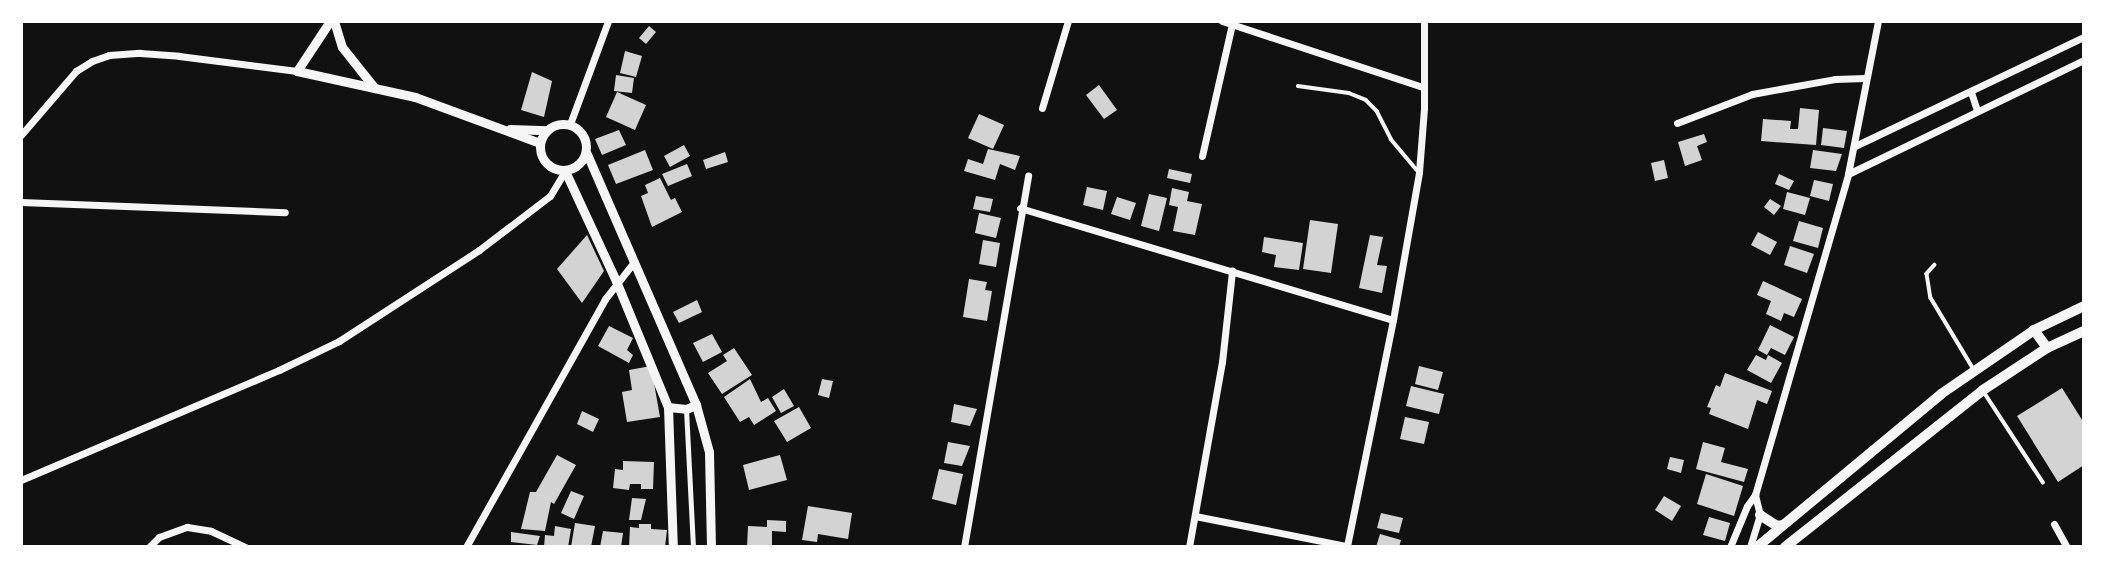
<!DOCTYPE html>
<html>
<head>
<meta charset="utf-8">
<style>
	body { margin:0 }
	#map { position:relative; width:2105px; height:568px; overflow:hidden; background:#111; font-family:"Nunito Sans",sans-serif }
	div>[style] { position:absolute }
	.building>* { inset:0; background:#d3d3d3 }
	.service>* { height:3.5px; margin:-1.75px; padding:0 1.75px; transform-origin:1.75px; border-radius:1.75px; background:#f5f5f5 }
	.pedestrian>* { height:5px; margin:-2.5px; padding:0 2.5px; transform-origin:2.5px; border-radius:2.5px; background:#f5f5f5 }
	.minor>* { height:7px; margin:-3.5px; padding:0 3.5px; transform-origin:3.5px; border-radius:3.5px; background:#f5f5f5 }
	.tertiary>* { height:9px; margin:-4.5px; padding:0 4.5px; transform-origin:4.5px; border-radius:4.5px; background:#f5f5f5 }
	.tertiary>.ring { margin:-4.5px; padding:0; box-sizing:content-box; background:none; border:9px solid #f5f5f5; border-radius:50% }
	.secondary>* { height:10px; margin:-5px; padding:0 5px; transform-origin:5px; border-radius:5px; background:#f5f5f5 }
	span { translate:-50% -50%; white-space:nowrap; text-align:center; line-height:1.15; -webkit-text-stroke:7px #fff; paint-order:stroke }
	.frame { position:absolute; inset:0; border:23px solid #fff; pointer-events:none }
</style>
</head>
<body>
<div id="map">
	<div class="building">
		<i style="clip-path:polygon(649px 26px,656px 32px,646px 44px,639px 38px)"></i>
		<i style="clip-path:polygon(625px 51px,642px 56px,636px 77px,620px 73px)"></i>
		<i style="clip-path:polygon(532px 72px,552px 81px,544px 117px,521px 110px)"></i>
		<i style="clip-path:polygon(616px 75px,634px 78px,632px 93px,614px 91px)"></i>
		<i style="clip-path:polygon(1099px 85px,1117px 110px,1104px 119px,1086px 95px)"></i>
		<i style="clip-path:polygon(617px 92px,646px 105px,635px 130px,606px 117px)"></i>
		<i style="clip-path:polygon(1800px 108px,1819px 110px,1816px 145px,1761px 141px,1763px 119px,1791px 121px,1790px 129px,1798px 129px)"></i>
		<i style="clip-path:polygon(979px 114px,1004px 125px,993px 149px,968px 138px)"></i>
		<i style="clip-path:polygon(1823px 128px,1847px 131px,1844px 148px,1821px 145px)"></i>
		<i style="clip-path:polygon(619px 130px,626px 145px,602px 155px,595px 139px)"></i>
		<i style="clip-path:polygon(1704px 134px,1707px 142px,1697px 146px,1702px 160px,1685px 166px,1678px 142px)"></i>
		<i style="clip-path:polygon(684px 145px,690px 156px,670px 167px,664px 156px)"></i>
		<i style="clip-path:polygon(988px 149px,1020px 156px,1015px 170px,1000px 164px,995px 180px,964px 171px,968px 159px,983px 164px)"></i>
		<i style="clip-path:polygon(645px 150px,653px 170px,616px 184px,608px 165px)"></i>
		<i style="clip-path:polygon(1813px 150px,1842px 154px,1836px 171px,1810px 168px)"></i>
		<i style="clip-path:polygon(725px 152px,728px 162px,706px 169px,703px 160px)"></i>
		<i style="clip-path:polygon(1664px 160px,1668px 178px,1655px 181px,1651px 163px)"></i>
		<i style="clip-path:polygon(687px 164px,692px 176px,668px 186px,662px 174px)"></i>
		<i style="clip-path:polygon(1169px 169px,1192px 174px,1190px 183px,1167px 178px)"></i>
		<i style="clip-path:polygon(1779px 174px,1794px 181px,1789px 190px,1775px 184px)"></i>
		<i style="clip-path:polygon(660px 178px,671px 200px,675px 198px,682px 212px,652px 227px,641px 196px,648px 193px,645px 185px)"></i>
		<i style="clip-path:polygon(1814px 180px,1833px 184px,1829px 201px,1810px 196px)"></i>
		<i style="clip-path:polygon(1087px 187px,1107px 191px,1103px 210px,1083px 205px)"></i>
		<i style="clip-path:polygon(1172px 188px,1189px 192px,1187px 201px,1202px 204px,1195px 235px,1173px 231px,1178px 207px,1169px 205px)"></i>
		<i style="clip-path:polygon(1787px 192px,1810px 198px,1805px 215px,1783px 209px)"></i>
		<i style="clip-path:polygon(1149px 194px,1167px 198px,1159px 231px,1141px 226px)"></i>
		<i style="clip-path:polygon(976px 196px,993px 199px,990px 212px,973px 209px)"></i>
		<i style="clip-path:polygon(1117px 197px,1136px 203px,1130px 220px,1111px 214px)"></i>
		<i style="clip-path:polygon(1770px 199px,1781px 206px,1774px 215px,1764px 207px)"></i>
		<i style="clip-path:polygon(979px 213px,1001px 218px,996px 238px,975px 233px)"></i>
		<i style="clip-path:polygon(1310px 220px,1338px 224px,1331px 273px,1303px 269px)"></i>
		<i style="clip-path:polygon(1799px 221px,1823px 228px,1818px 248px,1793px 241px)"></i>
		<i style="clip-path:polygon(1758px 232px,1777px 242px,1770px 255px,1751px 245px)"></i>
		<i style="clip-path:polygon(587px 235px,604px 271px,582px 303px,557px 269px)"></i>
		<i style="clip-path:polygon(1370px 235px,1383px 237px,1377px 265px,1387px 266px,1382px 293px,1359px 288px)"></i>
		<i style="clip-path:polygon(1264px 237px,1303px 243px,1299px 270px,1274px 267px,1276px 255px,1262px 252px)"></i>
		<i style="clip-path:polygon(983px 240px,1000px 243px,996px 267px,979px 264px)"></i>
		<i style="clip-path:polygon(1790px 246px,1814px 254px,1807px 273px,1784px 265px)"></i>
		<i style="clip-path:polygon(969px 279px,987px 282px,985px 290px,992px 291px,987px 321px,963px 317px)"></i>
		<i style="clip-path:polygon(1763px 281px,1802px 299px,1794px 317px,1784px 313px,1781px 321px,1766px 314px,1771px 301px,1757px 295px)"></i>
		<i style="clip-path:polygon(697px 300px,702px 312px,679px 323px,673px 312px)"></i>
		<i style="clip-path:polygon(1770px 325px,1794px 337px,1785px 355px,1771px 348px,1767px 355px,1758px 350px)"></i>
		<i style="clip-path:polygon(609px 326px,633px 338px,627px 350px,633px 355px,629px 363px,598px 346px)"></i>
		<i style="clip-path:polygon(712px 334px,722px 352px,703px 362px,693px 343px)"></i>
		<i style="clip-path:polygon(734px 348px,752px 375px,722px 394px,708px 373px,727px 361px,723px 355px)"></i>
		<i style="clip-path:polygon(1756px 355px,1766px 360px,1768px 355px,1782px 363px,1771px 383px,1747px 370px)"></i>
		<i style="clip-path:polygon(651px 366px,660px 417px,627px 422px,622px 392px,632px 390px,629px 370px)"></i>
		<i style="clip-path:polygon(1419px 366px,1443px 372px,1438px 390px,1415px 384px)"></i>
		<i style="clip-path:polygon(1725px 373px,1772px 391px,1767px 404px,1757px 400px,1748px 429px,1709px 414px,1711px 408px,1707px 407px,1716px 385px,1720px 387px)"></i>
		<i style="clip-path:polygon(750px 379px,761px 402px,768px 398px,776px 411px,754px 425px,749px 417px,740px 422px,724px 397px)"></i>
		<i style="clip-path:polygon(822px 379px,833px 381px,829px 398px,818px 395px)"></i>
		<i style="clip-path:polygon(1411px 386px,1444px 394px,1439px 414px,1406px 406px)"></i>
		<i style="clip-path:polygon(2062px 388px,2084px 423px,2084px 465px,2058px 482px,2017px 416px)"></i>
		<i style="clip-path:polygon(784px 389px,794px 406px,781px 413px,772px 397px)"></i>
		<i style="clip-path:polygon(954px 404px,977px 409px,970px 426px,951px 422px)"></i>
		<i style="clip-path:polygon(799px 407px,811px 428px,787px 442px,774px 421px)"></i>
		<i style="clip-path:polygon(582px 411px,599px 419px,593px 432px,577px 424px)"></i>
		<i style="clip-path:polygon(1405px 417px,1429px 422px,1424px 444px,1400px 439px)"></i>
		<i style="clip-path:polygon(948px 442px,970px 446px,962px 466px,944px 463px)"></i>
		<i style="clip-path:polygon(1703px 442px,1725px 448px,1721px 462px,1748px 469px,1744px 482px,1696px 469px)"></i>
		<i style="clip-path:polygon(557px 455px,576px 465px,554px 504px,551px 502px,545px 531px,521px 529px,530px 492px,536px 492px)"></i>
		<i style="clip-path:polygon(780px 455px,787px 480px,749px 490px,743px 465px)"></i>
		<i style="clip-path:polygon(1670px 457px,1684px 460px,1681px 473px,1667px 469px)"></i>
		<i style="clip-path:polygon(623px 461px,654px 462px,653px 489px,641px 489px,641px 484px,630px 484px,629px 490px,613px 488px,615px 469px,623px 470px)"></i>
		<i style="clip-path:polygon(939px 469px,963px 474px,956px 505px,932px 499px)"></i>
		<i style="clip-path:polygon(1706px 474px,1743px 486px,1734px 516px,1697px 504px)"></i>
		<i style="clip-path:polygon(571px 491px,584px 496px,574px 519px,561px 513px)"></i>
		<i style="clip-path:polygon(1664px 496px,1681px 506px,1672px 521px,1655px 510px)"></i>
		<i style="clip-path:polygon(632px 498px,646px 499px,641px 520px,629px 520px)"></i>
		<i style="clip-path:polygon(808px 506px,852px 513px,848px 539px,818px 534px,817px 542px,802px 540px)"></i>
		<i style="clip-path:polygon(1381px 513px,1403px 518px,1399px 533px,1377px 528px)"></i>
		<i style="clip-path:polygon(1709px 517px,1730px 523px,1725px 541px,1703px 535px)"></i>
		<i style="clip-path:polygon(767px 520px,786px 521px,786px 532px,772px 531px,772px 547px,747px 547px,748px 526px,767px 527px)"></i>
		<i style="clip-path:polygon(575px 523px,595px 526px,591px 547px,571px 547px)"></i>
		<i style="clip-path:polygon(639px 524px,651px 524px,651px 529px,667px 530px,665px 547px,629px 547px,630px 527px,639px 528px)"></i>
		<i style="clip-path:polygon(555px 526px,571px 529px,568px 547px,544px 547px,545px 535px,554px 536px)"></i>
		<i style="clip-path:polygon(603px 531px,623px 533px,621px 547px,600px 547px)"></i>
		<i style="clip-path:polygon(511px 532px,540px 536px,537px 545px,511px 542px)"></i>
		<i style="clip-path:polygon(1380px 534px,1401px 540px,1399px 547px,1376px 547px)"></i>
	</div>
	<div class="service">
		<i style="left:1298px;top:86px;width:51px;rotate:7.8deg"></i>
		<i style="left:1349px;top:93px;width:18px;rotate:22deg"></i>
		<i style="left:1366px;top:100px;width:16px;rotate:45deg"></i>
		<i style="left:1377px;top:111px;width:31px;rotate:63deg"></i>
		<i style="left:1391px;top:139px;width:40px;rotate:50deg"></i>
		<i style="left:1935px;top:265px;width:12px;rotate:132deg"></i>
		<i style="left:1927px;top:274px;width:24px;rotate:81deg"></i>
		<i style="left:1931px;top:298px;width:82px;rotate:59deg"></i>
		<i style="left:1984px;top:392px;width:108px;rotate:56.8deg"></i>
	</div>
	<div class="pedestrian">
		<i style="left:686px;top:409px;width:138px;rotate:87.1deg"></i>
	</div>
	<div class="minor">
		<i style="left:1222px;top:21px;width:212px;rotate:18.2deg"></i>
		<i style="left:1971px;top:92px;width:20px;rotate:72deg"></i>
		<i style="left:1042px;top:108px;width:91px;rotate:-73.4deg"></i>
		<i style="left:1677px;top:123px;width:80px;rotate:-21.1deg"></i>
		<i style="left:1752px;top:94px;width:84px;rotate:-10.2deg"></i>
		<i style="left:1835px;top:79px;width:30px;rotate:-2deg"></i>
		<i style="left:570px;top:124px;width:110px;rotate:-69.7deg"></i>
		<i style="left:21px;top:135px;width:84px;rotate:-49.3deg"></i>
		<i style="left:76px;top:71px;width:19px;rotate:-32deg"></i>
		<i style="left:92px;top:61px;width:18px;rotate:-19deg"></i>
		<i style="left:109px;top:55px;width:31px;rotate:-4deg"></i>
		<i style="left:140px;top:53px;width:39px;rotate:4deg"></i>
		<i style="left:179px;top:56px;width:119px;rotate:7.2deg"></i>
		<i style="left:1855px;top:146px;width:254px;rotate:-25.5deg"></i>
		<i style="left:1202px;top:156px;width:135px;rotate:-77.2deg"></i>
		<i style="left:1848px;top:174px;width:262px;rotate:-25.8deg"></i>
		<i style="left:21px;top:202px;width:264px;rotate:2.2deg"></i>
		<i style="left:1020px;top:208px;width:389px;rotate:16.7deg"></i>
		<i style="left:21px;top:480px;width:280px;rotate:-23.1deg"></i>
		<i style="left:279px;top:370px;width:67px;rotate:-25.8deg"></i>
		<i style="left:339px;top:341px;width:167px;rotate:-33deg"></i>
		<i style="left:479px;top:250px;width:89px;rotate:-37.3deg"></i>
		<i style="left:550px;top:196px;width:29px;rotate:-59deg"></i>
		<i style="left:1195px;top:516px;width:155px;rotate:11.2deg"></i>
		<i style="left:1347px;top:546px;width:231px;rotate:-78.5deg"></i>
		<i style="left:1393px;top:320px;width:150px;rotate:-80deg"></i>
		<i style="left:1419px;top:172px;width:64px;rotate:-85.5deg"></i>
		<i style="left:1424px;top:108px;width:87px;rotate:-90deg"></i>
		<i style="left:2054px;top:524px;width:26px;rotate:61deg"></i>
		<i style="left:149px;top:547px;width:14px;rotate:-45deg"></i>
		<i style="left:159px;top:537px;width:30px;rotate:-20deg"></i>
		<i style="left:187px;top:527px;width:24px;rotate:9deg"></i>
		<i style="left:211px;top:531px;width:38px;rotate:25deg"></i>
		<i style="left:466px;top:547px;width:284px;rotate:-60.7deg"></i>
		<i style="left:605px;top:299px;width:47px;rotate:-51.9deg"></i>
		<i style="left:964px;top:547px;width:377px;rotate:-80.2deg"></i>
		<i style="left:1189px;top:547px;width:188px;rotate:-79.9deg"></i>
		<i style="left:1222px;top:362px;width:92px;rotate:-83.7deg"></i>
		<i style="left:1730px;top:547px;width:44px;rotate:-67.5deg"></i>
		<i style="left:1747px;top:506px;width:14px;rotate:-54deg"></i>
		<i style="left:1755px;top:495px;width:334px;rotate:-73.8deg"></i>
		<i style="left:1848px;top:174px;width:156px;rotate:-78.9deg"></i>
		<i style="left:1750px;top:547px;width:34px;rotate:-73deg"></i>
		<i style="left:1760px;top:515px;width:21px;rotate:-104deg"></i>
	</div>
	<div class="tertiary">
		<i style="left:330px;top:21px;width:60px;rotate:123.4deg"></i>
		<i style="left:297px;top:71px;width:121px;rotate:12.4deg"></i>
		<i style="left:415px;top:97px;width:133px;rotate:20.2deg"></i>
		<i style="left:334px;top:21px;width:27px;rotate:73deg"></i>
		<i style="left:342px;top:47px;width:50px;rotate:51.5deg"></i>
		<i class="ring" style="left:540px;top:124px;width:37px;height:37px"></i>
		<i style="left:510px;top:129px;width:37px;rotate:2deg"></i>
		<i style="left:587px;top:154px;width:274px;rotate:66.5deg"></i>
		<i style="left:696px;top:405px;width:49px;rotate:74.5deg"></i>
		<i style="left:709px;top:452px;width:95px;rotate:88.8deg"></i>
		<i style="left:565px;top:171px;width:121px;rotate:65.1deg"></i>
		<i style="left:616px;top:281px;width:136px;rotate:67.6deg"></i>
		<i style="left:668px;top:407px;width:140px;rotate:88deg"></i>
		<i style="left:668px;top:407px;width:18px;rotate:6deg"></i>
		<i style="left:686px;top:409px;width:11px;rotate:-22deg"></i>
	</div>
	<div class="secondary">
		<i style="left:2034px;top:330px;width:22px;rotate:54deg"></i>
		<i style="left:1760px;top:515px;width:20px;rotate:33deg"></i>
		<i style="left:1777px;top:526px;width:5px;rotate:-11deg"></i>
		<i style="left:1757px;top:547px;width:239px;rotate:-39.7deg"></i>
		<i style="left:1941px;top:394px;width:113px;rotate:-34.5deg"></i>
		<i style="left:2034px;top:330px;width:55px;rotate:-25.6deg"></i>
		<i style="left:1785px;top:547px;width:253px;rotate:-38.4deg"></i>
		<i style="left:1983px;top:390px;width:77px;rotate:-33.3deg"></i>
		<i style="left:2047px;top:348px;width:41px;rotate:-24.7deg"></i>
	</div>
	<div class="frame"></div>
</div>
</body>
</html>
